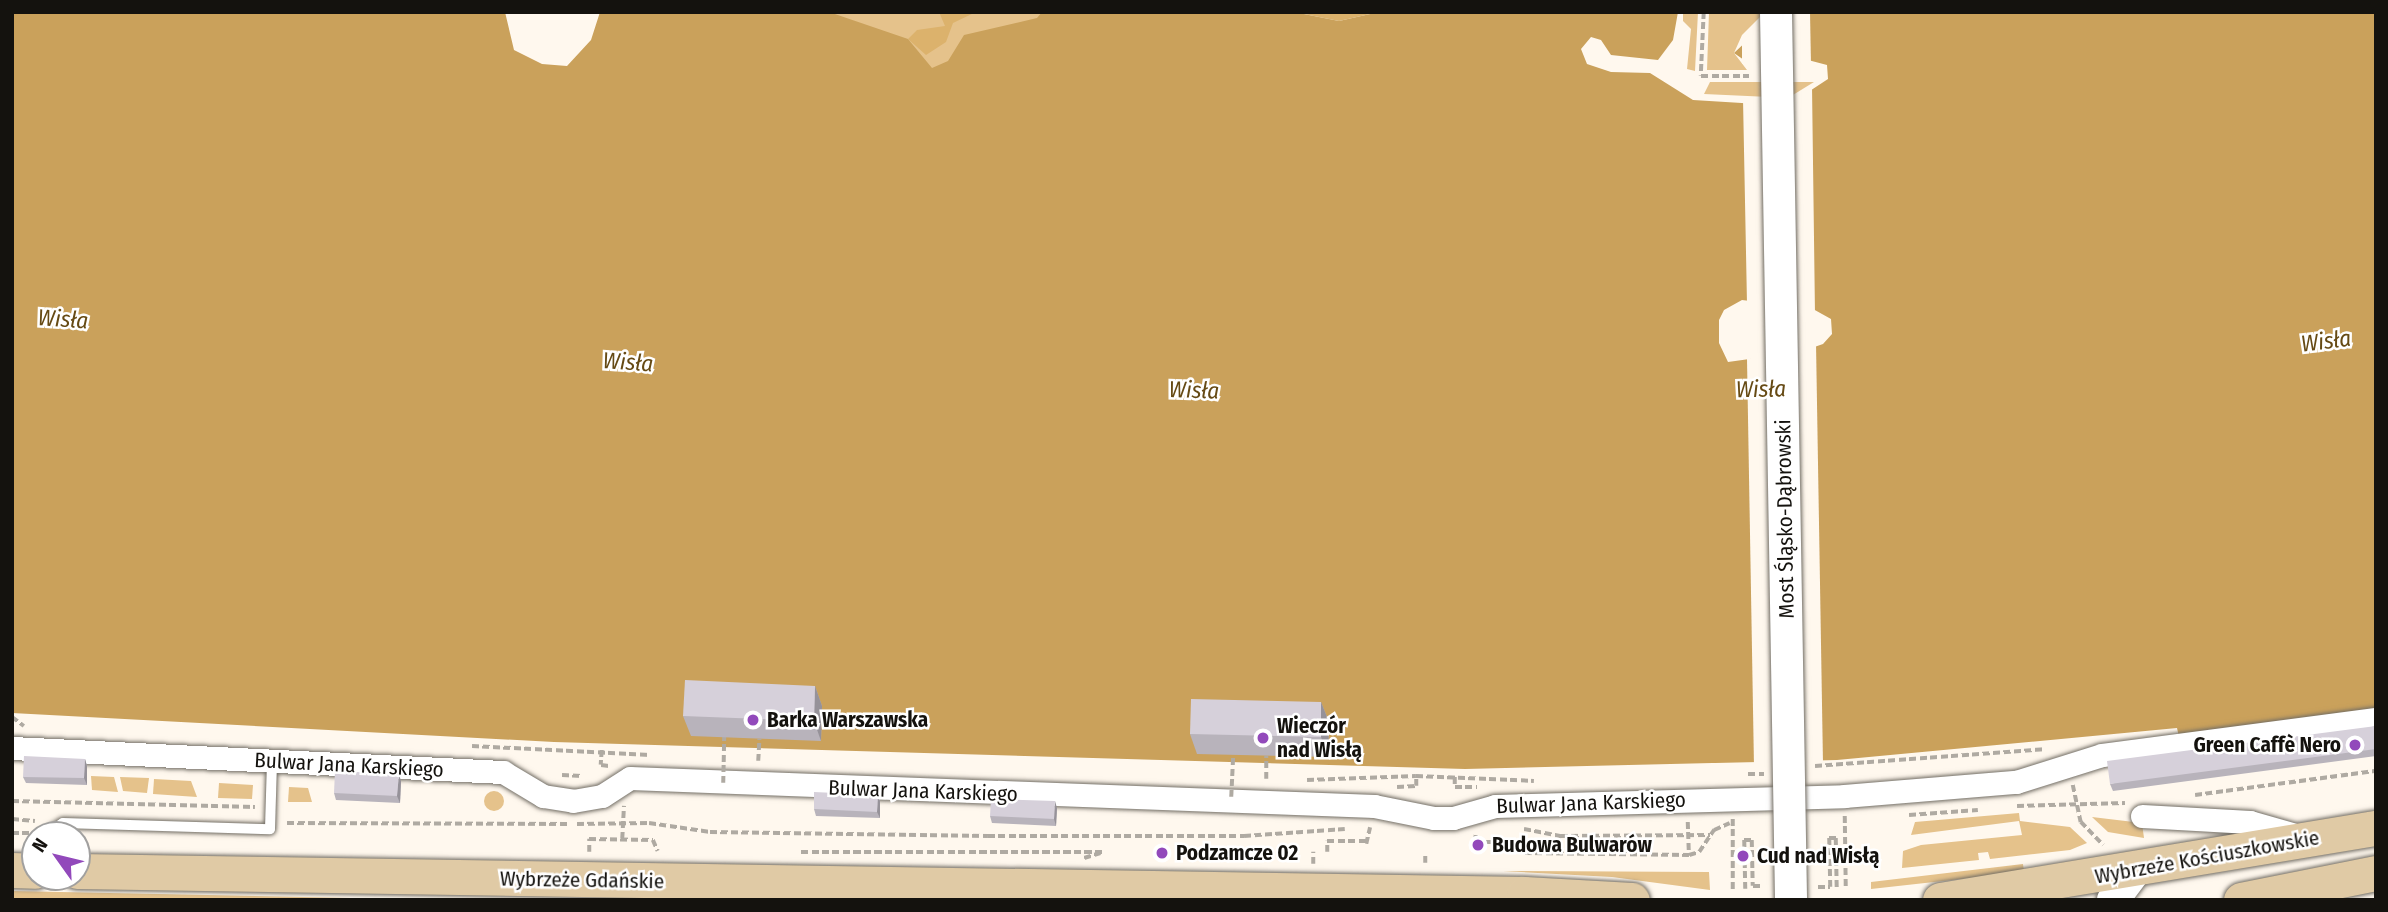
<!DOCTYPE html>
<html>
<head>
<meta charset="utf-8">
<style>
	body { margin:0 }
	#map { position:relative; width:2388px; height:912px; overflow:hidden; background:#fff8ee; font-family:"Fira Sans Condensed",sans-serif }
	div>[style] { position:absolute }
	.green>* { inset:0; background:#e5c28b }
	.round { border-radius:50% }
	.forest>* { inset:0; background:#dcb26c }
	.water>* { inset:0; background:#caa15b }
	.pier>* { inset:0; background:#fff8ee }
	.path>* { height:3.5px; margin-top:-1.75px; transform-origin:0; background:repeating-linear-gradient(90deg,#afaaa2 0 7px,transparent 0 10.5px) }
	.roads { filter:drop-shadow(0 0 2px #736e65) drop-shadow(0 0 2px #736e65) }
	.lane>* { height:10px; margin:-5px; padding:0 5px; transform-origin:5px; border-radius:5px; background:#fff }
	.street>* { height:23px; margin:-11.5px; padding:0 11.5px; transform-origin:11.5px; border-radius:11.5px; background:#fff }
	.secondary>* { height:32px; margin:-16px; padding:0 16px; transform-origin:16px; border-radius:16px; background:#fff }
	.primary>* { height:35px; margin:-17.5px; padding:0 17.5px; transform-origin:17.5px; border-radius:17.5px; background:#e0caa5 }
	.tram>* { height:2px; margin:-1px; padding:0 1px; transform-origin:1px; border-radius:1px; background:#817d76 }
	.path-bridge>* { height:3.5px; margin-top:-1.75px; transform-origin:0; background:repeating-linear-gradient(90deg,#afaaa2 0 7px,transparent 0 10.5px) }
	.bridges { filter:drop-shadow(0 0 2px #736e65) drop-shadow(0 0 2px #736e65) }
	.secondary-bridge>* { height:32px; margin:-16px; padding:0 16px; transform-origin:16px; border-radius:16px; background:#fff }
	.wall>* { inset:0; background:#b8b3bb }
	.shaded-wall>* { inset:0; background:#969299 }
	.building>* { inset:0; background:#d6d0da }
	.dots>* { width:19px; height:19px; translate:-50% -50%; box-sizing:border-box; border:4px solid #fff; border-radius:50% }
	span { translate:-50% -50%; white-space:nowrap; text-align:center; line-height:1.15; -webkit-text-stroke:5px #fff; paint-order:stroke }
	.street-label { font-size:21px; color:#14120e }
	.poi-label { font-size:21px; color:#14120e; font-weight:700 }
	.left { translate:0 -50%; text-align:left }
	.right { translate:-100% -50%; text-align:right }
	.water-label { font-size:23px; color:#664a14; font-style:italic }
	.frame { position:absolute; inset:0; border:14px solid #14120e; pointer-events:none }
	.north { position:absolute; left:21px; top:821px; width:70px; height:70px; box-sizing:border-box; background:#fff; border:2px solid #a1a09f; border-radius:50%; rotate:304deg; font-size:19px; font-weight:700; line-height:28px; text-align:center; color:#14120e }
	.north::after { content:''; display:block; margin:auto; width:24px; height:32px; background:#9249bb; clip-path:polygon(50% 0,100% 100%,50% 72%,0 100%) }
</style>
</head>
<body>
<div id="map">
	<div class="green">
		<i style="clip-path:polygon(783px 12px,1068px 12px,950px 83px)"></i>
		<i style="clip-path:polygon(1683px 12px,1698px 12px,1695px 71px,1687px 69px,1691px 29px,1683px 21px)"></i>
		<i style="clip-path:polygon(1709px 12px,1765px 12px,1742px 35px,1734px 53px,1747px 70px,1707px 70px)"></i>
		<i style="clip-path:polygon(1710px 82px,1814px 82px,1788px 98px,1704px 94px)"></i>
		<i style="clip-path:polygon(91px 776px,114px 777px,118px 792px,92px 790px)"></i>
		<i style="clip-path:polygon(120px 777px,149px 778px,147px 793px,123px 791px)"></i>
		<i style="clip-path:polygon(154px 779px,191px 781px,197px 797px,153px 794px)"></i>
		<i style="clip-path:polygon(219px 783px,253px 785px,252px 799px,218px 798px)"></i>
		<i style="clip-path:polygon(289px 787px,308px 788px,312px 802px,288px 802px)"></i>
		<i class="round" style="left:484px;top:791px;width:20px;height:20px"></i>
		<i style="clip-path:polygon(2019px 813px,2020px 821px,2070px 827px,2087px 843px,2070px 850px,1990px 859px,1988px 852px,1978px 853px,1979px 860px,1902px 868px,1903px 851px,1921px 845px,2022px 835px,2019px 821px,1911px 835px,1915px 822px)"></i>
		<i style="clip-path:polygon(2092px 817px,2142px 823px,2144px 838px,2108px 832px)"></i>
		<i style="clip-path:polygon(2023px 864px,2024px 872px,1871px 889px,1871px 882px)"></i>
		<i style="clip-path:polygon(1503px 871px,1709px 872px,1710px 890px,1612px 877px)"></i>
		<i style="clip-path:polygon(12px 891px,447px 900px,12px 900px)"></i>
	</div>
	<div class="forest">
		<i style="clip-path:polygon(939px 12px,976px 12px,953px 23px,946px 42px,926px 55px,908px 39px,917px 30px,945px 26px)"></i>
		<i style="clip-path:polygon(1294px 12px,1379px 12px,1339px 21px)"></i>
	</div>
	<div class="water">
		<i style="clip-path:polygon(evenodd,12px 12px,505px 12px,514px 50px,542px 64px,567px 66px,591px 40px,600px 12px,829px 12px,908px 39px,932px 68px,948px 61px,964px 35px,1037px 18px,1042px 12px,1294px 12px,1339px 21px,1379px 12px,1678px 12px,1673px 40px,1658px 60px,1611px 55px,1601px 40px,1591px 37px,1581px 49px,1587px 64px,1611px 72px,1650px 73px,1693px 100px,1758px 104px,1793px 102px,1828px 79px,1827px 65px,1808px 60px,1744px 60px,1734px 53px,1750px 38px,1793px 12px,2376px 12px,2376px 711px,2179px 737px,2177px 728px,1837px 760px,1465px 769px,554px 742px,12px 713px,12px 12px,1742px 300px,1813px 309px,1831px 319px,1832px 334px,1823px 344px,1800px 352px,1728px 362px,1719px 343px,1719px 320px,1724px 310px,1742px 300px)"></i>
	</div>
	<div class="pier">
		<i style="clip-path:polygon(1786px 12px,1810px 12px,1811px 65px,1742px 64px,1742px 39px)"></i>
		<i style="clip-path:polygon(1812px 86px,1815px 314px,1747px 304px,1743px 99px,1792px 99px)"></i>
		<i style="clip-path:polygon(1816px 343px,1823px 764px,1754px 767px,1747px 359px)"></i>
	</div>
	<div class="path">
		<i style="left:1704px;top:12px;width:64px;rotate:92.7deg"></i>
		<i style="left:1701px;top:76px;width:48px"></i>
		<i style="left:12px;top:717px;width:15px;rotate:37deg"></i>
		<i style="left:472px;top:746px;width:178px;rotate:2.9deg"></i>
		<i style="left:602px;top:750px;width:15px;rotate:94deg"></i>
		<i style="left:601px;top:765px;width:8px;rotate:7deg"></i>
		<i style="left:758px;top:761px;width:22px;rotate:-87deg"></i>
		<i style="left:1815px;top:766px;width:230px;rotate:-4.2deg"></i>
		<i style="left:1748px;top:774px;width:16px"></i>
		<i style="left:562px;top:775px;width:20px;rotate:3deg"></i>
		<i style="left:1455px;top:777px;width:10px;rotate:90deg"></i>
		<i style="left:1455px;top:787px;width:22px"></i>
		<i style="left:1266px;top:779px;width:23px;rotate:-90deg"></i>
		<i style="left:1307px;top:780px;width:109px;rotate:-2.1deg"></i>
		<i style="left:1416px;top:776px;width:118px;rotate:2.4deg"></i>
		<i style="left:2073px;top:785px;width:38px;rotate:78deg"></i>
		<i style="left:2081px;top:822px;width:32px;rotate:46deg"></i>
		<i style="left:1397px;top:787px;width:19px;rotate:-3deg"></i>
		<i style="left:1416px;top:786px;width:10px;rotate:-90deg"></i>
		<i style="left:2195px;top:795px;width:183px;rotate:-7.6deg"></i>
		<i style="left:12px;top:801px;width:243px;rotate:1.4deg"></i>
		<i style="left:2017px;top:806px;width:108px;rotate:-1.6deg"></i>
		<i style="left:1909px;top:815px;width:69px;rotate:-4.1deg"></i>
		<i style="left:1845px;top:816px;width:73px;rotate:89.2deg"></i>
		<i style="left:12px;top:819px;width:23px;rotate:5deg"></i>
		<i style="left:1733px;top:819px;width:71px;rotate:90deg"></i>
		<i style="left:1688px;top:822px;width:33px;rotate:88deg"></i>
		<i style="left:287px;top:823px;width:282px;rotate:0.2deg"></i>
		<i style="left:577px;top:824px;width:72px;rotate:-0.8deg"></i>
		<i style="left:649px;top:823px;width:62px;rotate:8.4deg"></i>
		<i style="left:710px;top:832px;width:278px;rotate:0.8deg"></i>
		<i style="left:988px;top:836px;width:256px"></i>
		<i style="left:1244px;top:836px;width:101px;rotate:-4deg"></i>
		<i style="left:1524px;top:829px;width:38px;rotate:11deg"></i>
		<i style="left:1561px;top:836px;width:149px;rotate:-0.4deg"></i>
		<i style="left:12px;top:833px;width:17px"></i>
		<i style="left:1476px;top:835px;width:7px;rotate:98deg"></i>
		<i style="left:1475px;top:842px;width:41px"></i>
		<i style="left:1516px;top:842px;width:11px;rotate:80deg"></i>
		<i style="left:622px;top:839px;width:33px;rotate:-87deg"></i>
		<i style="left:1366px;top:844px;width:17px;rotate:-77deg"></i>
		<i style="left:589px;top:852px;width:13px;rotate:-90deg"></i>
		<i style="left:589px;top:839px;width:64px;rotate:0.9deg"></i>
		<i style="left:653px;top:840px;width:12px;rotate:66deg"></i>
		<i style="left:801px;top:852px;width:302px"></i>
		<i style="left:1327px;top:852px;width:11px;rotate:-90deg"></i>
		<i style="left:1327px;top:841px;width:39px"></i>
		<i style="left:1525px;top:853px;width:164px;rotate:0.7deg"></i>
		<i style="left:1689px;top:855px;width:10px;rotate:-17deg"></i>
		<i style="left:1699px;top:852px;width:27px;rotate:-56deg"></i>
		<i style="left:1714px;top:830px;width:17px;rotate:-24deg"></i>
		<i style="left:1084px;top:858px;width:17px;rotate:-17deg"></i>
		<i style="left:1425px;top:863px;width:10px;rotate:-90deg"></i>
		<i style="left:1313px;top:864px;width:12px;rotate:-90deg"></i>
		<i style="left:1818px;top:887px;width:12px"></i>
		<i style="left:1830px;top:887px;width:49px;rotate:-91.2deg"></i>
		<i style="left:1829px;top:838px;width:7px"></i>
		<i style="left:1836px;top:838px;width:51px;rotate:88.9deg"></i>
		<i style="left:1745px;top:889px;width:49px;rotate:-91.2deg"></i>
		<i style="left:1744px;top:840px;width:8px"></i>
		<i style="left:1752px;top:840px;width:46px;rotate:88.8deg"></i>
		<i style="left:1753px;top:886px;width:9px"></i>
	</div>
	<div class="roads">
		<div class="lane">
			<i style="left:44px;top:835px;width:22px;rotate:-32deg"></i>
			<i style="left:63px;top:823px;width:207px;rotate:1.7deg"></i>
			<i style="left:270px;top:829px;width:67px;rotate:-88.3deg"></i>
		</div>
		<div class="street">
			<i style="left:12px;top:748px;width:492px;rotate:2.8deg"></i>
			<i style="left:503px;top:772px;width:47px;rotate:31deg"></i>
			<i style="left:543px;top:796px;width:30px;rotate:9deg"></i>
			<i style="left:573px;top:801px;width:29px;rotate:-10deg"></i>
			<i style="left:602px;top:796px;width:33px;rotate:-33deg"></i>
			<i style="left:630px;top:778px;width:745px;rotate:2.16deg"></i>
			<i style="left:1374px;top:806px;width:61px;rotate:11.3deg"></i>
			<i style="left:1434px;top:818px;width:19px"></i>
			<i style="left:1453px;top:818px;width:44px;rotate:-15.9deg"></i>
			<i style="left:1495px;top:806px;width:349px;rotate:-1.6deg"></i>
			<i style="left:1844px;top:796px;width:173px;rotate:-4.7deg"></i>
			<i style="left:2016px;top:782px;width:90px;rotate:-17.4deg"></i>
			<i style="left:2102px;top:755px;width:276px;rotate:-7.5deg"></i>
			<i style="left:2142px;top:816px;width:108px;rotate:3.2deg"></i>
			<i style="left:2250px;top:822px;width:51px;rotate:15.9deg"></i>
		</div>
		<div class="secondary">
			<i style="left:2113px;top:900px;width:39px;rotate:-53deg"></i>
		</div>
		<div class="primary">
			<i style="left:12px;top:870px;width:23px;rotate:2deg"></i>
			<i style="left:77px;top:871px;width:1447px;rotate:0.91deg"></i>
			<i style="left:1524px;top:894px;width:108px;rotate:3.2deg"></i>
			<i style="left:1940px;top:900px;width:442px;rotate:-9.4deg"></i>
			<i style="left:2241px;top:900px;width:138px;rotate:-11.3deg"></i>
		</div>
	</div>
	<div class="tram">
		<i style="left:1771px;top:12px;width:888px;rotate:89.03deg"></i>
		<i style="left:1782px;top:12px;width:888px;rotate:89.03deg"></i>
	</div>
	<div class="path-bridge">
		<i style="left:723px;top:783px;width:46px;rotate:-88.8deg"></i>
		<i style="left:1231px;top:797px;width:42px;rotate:-87.3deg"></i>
	</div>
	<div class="bridges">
		<div class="secondary-bridge">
			<i style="left:1776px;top:12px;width:888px;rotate:89.03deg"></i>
		</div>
	</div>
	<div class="wall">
		<i style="clip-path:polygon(815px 686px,822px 706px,821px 741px,691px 736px,683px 716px)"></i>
		<i style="clip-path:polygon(1321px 702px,1329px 722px,1328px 757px,1197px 754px,1190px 734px)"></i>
		<i style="clip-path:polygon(2376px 726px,2376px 756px,2113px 791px,2110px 784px)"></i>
		<i style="clip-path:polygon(85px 759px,87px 766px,87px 785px,26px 783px,23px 777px)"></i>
		<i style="clip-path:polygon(401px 781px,400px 803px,336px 800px,334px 793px)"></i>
		<i style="clip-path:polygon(878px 795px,880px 801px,880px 818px,816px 816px,814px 809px)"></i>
		<i style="clip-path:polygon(1057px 808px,1056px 826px,992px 823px,990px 816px)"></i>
	</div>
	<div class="shaded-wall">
		<i style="clip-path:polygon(815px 686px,822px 706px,821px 741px,814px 721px)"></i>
		<i style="clip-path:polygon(1321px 702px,1329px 722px,1328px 757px,1321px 737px)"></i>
		<i style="clip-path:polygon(85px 759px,87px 766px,87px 785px,84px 778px)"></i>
		<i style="clip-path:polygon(399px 774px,401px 781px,400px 803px,397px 796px)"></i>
		<i style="clip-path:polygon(878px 795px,880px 801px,880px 818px,877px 812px)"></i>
		<i style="clip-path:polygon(1055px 801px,1057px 808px,1056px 826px,1054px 819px)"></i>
	</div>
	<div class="building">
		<i style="clip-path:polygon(685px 680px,815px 686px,814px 721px,683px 716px)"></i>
		<i style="clip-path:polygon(1191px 699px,1321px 702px,1321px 737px,1190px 734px)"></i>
		<i style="clip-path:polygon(2376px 726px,2376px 749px,2110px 784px,2107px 761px)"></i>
		<i style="clip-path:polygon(24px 756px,85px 759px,84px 778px,23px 777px)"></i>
		<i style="clip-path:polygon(335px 771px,399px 774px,397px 796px,334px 793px)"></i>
		<i style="clip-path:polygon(814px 792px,878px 795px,877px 812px,814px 809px)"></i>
		<i style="clip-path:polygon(991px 799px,1055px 801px,1054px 819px,990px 816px)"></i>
	</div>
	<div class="dots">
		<i style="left:753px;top:720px;background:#9249bb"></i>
		<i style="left:1263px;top:738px;background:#9249bb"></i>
		<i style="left:2355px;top:745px;background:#9249bb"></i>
		<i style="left:1478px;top:845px;background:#9249bb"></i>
		<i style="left:1162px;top:853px;background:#9249bb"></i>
		<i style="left:1743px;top:856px;background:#9249bb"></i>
	</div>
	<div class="street-label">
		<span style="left:1785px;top:519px;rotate:-91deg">Most Śląsko-Dąbrowski</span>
		<span style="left:349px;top:765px;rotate:3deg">Bulwar Jana Karskiego</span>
		<span style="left:923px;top:791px;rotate:2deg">Bulwar Jana Karskiego</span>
		<span style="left:1591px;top:803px;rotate:-2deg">Bulwar Jana Karskiego</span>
		<span style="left:2207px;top:857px;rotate:-10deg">Wybrzeże Kościuszkowskie</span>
		<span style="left:582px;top:880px;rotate:1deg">Wybrzeże Gdańskie</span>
	</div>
	<div class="poi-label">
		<span class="left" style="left:767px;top:720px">Barka Warszawska</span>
		<span class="left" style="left:1277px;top:738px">Wieczór<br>nad Wisłą</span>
		<span class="right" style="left:2341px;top:745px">Green Caffè Nero</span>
		<span class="left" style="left:1492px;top:845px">Budowa Bulwarów</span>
		<span class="left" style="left:1176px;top:853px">Podzamcze 02</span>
		<span class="left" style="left:1757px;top:856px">Cud nad Wisłą</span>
	</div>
	<div class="water-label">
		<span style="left:63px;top:319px;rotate:4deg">Wisła</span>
		<span style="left:2326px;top:341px;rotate:-7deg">Wisła</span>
		<span style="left:628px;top:362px;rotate:4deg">Wisła</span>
		<span style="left:1761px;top:389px;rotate:-1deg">Wisła</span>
		<span style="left:1194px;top:390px;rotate:2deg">Wisła</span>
	</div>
	<div class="frame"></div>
	<div class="north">N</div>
</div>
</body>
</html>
